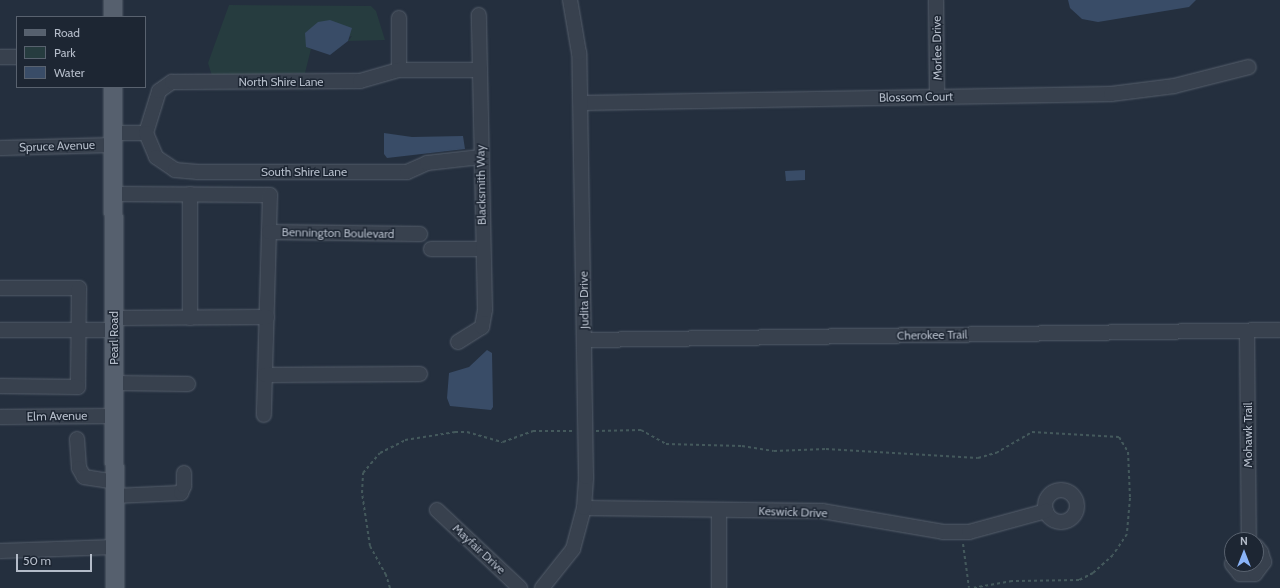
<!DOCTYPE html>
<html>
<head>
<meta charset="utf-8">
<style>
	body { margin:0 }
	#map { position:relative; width:1280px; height:588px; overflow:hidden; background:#242f3e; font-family:Cabin,sans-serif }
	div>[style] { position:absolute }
	.green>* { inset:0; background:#263c3f }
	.water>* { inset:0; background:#394c67 }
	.path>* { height:2px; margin-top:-1px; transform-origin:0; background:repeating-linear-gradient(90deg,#44595c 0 3px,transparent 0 6px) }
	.roads { filter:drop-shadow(0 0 1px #565f6c) drop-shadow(0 0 1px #565f6c) }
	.minor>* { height:14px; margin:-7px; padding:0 7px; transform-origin:7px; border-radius:7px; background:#38414e }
	.minor>.ring { margin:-7px; padding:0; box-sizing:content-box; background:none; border:14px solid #38414e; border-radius:50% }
	.major>* { height:18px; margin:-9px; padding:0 9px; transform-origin:9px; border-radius:9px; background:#56606e }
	span { translate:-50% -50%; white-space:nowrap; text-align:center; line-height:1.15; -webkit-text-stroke:3px #1d2633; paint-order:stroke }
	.street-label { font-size:12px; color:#b4bcc9 }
	.legend { position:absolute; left:16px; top:16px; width:130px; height:72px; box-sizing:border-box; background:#1d2633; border:1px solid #59626f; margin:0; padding:5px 7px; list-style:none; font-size:12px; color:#b4bcc9 }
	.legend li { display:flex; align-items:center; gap:8px; height:20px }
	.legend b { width:20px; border:1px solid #59626f }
	.north { position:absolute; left:1224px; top:532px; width:40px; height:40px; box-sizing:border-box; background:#1d2633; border:1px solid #59626f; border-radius:50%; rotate:0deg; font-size:11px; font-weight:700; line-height:16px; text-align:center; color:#b4bcc9 }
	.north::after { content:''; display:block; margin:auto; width:14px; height:18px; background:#8ab4f8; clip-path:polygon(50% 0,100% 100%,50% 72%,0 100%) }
	.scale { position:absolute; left:16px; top:554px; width:76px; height:18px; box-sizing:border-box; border:2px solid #b4bcc9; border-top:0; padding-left:5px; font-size:12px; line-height:14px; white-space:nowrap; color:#b4bcc9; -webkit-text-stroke:3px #1d2633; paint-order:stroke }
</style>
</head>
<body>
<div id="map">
	<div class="green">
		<i style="clip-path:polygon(229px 5px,371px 6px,376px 11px,385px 40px,348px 41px,352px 36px,306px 47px,311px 49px,305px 73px,212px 76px,208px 63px)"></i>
	</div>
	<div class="water">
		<i style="clip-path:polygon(1068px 0,1196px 0,1189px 7px,1098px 22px,1082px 19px,1070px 8px)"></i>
		<i style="clip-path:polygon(330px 20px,352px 28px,348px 41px,330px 55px,306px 47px,305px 33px,318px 22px)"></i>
		<i style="clip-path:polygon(384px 133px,412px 137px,463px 136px,465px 149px,387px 158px,384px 154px)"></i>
		<i style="clip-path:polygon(805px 170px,805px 180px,786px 181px,785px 171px)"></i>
		<i style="clip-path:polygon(487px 350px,492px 353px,493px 407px,491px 410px,450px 406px,447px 398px,449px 373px,469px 367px)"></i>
	</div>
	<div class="path">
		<i style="left:596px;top:431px;width:45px;rotate:-1.3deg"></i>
		<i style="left:641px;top:430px;width:29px;rotate:29deg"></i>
		<i style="left:666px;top:444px;width:76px;rotate:1.5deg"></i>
		<i style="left:742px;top:446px;width:32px;rotate:9deg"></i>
		<i style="left:774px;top:451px;width:52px;rotate:-2.2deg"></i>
		<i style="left:826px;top:449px;width:152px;rotate:3.4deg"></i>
		<i style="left:978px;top:458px;width:19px;rotate:-16deg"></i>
		<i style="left:996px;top:453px;width:42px;rotate:-30.3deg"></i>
		<i style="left:1032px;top:432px;width:87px;rotate:3.3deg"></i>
		<i style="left:1119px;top:437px;width:17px;rotate:59deg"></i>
		<i style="left:1128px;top:452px;width:46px;rotate:87.5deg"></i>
		<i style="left:1130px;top:498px;width:36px;rotate:95deg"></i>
		<i style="left:1127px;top:534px;width:25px;rotate:124deg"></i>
		<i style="left:1113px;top:555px;width:27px;rotate:138deg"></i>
		<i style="left:1093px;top:573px;width:16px;rotate:153deg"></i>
		<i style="left:1079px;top:580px;width:67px;rotate:179.1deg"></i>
		<i style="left:1012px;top:581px;width:39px;rotate:170deg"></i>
		<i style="left:963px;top:544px;width:44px;rotate:82.2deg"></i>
		<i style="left:390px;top:588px;width:14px;rotate:-107deg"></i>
		<i style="left:386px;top:575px;width:33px;rotate:-119deg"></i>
		<i style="left:370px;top:546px;width:54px;rotate:-98.6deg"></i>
		<i style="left:362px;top:493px;width:20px;rotate:-87deg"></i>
		<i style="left:363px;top:473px;width:26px;rotate:-50deg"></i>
		<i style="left:380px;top:453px;width:28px;rotate:-27deg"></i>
		<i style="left:405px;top:440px;width:51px;rotate:-9.1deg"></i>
		<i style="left:455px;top:432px;width:12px"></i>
		<i style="left:467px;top:432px;width:37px;rotate:16deg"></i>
		<i style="left:503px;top:442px;width:32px;rotate:-20deg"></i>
		<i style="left:533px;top:431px;width:41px"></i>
	</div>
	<div class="roads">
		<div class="minor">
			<i style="left:936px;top:0;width:96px;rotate:89.4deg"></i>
			<i style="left:399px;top:18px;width:52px;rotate:90deg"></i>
			<i style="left:0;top:57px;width:17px"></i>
			<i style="left:581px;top:103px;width:530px;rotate:-0.97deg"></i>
			<i style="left:1111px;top:94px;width:64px;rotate:-7.2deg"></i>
			<i style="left:1174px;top:86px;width:77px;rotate:-14.2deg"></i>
			<i style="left:114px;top:133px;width:32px"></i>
			<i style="left:146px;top:133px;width:44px;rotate:-72.8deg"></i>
			<i style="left:159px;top:91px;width:16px;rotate:-35deg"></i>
			<i style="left:172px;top:82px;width:188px;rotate:-0.3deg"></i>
			<i style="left:360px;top:81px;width:41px;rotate:-15.8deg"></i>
			<i style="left:399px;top:70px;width:81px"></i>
			<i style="left:146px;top:133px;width:26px;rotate:67deg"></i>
			<i style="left:156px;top:157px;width:23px;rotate:34deg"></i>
			<i style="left:175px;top:170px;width:23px;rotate:5deg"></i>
			<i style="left:198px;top:172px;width:209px"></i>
			<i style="left:407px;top:172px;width:22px;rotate:-24deg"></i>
			<i style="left:427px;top:163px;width:54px;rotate:-6.3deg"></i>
			<i style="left:0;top:148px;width:114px;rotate:-1.5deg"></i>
			<i style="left:114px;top:194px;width:156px;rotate:0.4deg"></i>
			<i style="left:270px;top:195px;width:220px;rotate:91.6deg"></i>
			<i style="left:269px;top:232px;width:151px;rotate:0.8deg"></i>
			<i style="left:431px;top:249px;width:52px"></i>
			<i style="left:0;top:288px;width:79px"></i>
			<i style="left:79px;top:288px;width:99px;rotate:90.6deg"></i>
			<i style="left:78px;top:387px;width:78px;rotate:-179.3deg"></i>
			<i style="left:114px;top:318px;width:153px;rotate:-0.4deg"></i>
			<i style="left:190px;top:318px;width:124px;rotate:-90deg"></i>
			<i style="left:0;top:330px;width:114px"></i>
			<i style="left:1247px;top:331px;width:209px;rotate:89.5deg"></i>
			<i style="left:585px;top:340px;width:695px;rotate:-0.82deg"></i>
			<i style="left:458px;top:342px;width:28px;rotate:-32deg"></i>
			<i style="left:482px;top:327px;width:17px;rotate:-80deg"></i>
			<i style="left:485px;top:310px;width:295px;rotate:-91.2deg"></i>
			<i style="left:265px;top:375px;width:155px;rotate:-0.4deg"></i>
			<i style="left:114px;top:383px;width:74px;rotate:0.8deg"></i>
			<i style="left:0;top:417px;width:113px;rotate:-0.5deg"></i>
			<i style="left:77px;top:439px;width:29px;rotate:86deg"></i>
			<i style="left:79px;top:468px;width:10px;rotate:61deg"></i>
			<i style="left:84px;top:477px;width:30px;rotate:9deg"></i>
			<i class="ring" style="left:1045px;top:490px;width:18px;height:18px"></i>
			<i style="left:114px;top:496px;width:67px;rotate:-2.6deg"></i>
			<i style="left:181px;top:493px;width:8px;rotate:-67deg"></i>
			<i style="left:184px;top:486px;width:13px;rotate:-90deg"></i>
			<i style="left:584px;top:508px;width:238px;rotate:0.7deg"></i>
			<i style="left:822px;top:511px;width:123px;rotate:9.8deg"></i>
			<i style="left:943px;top:532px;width:26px"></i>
			<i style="left:969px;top:532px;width:80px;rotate:-15.3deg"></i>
			<i style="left:437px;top:510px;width:114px;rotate:43.2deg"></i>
			<i style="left:719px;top:510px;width:78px;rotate:90deg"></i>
			<i style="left:0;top:551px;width:115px;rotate:-2deg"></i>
			<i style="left:1232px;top:564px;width:13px;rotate:51deg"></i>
			<i style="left:1240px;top:574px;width:15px"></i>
			<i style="left:1255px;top:574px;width:15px;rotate:-53deg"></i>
			<i style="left:1264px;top:562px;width:10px;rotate:-107deg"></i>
			<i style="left:1261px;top:552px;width:8px;rotate:-130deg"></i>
			<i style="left:542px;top:588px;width:50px;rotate:-51.5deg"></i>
			<i style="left:573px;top:549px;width:42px;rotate:-75deg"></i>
			<i style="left:584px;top:508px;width:31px;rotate:-86deg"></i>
			<i style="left:586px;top:477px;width:424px;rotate:-90.9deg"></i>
			<i style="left:579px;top:53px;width:54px;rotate:-99.6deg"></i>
		</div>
		<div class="major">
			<i style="left:113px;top:17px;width:17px;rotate:-90deg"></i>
			<i style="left:113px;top:87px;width:501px;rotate:89.77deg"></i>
		</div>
	</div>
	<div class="street-label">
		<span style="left:937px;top:48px;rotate:-91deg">Morlee Drive</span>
		<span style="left:281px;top:82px">North Shire Lane</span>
		<span style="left:916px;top:97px;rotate:-1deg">Blossom Court</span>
		<span style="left:57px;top:146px;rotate:-2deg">Spruce Avenue</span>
		<span style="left:304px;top:172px">South Shire Lane</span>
		<span style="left:481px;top:185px;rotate:-91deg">Blacksmith Way</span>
		<span style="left:338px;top:233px;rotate:1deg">Bennington Boulevard</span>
		<span style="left:584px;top:300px;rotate:-91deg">Judita Drive</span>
		<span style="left:932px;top:335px;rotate:-1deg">Cherokee Trail</span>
		<span style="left:114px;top:338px;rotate:-90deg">Pearl Road</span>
		<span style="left:57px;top:416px;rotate:-1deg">Elm Avenue</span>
		<span style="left:1248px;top:435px;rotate:-90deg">Mohawk Trail</span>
		<span style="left:793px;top:512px;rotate:2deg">Keswick Drive</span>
		<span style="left:479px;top:549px;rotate:43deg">Mayfair Drive</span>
	</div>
	<ul class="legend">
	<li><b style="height:5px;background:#56606e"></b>Road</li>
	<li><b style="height:11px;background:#263c3f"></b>Park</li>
	<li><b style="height:11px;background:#394c67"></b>Water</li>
	</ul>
	<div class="north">N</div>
	<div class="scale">50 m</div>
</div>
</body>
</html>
